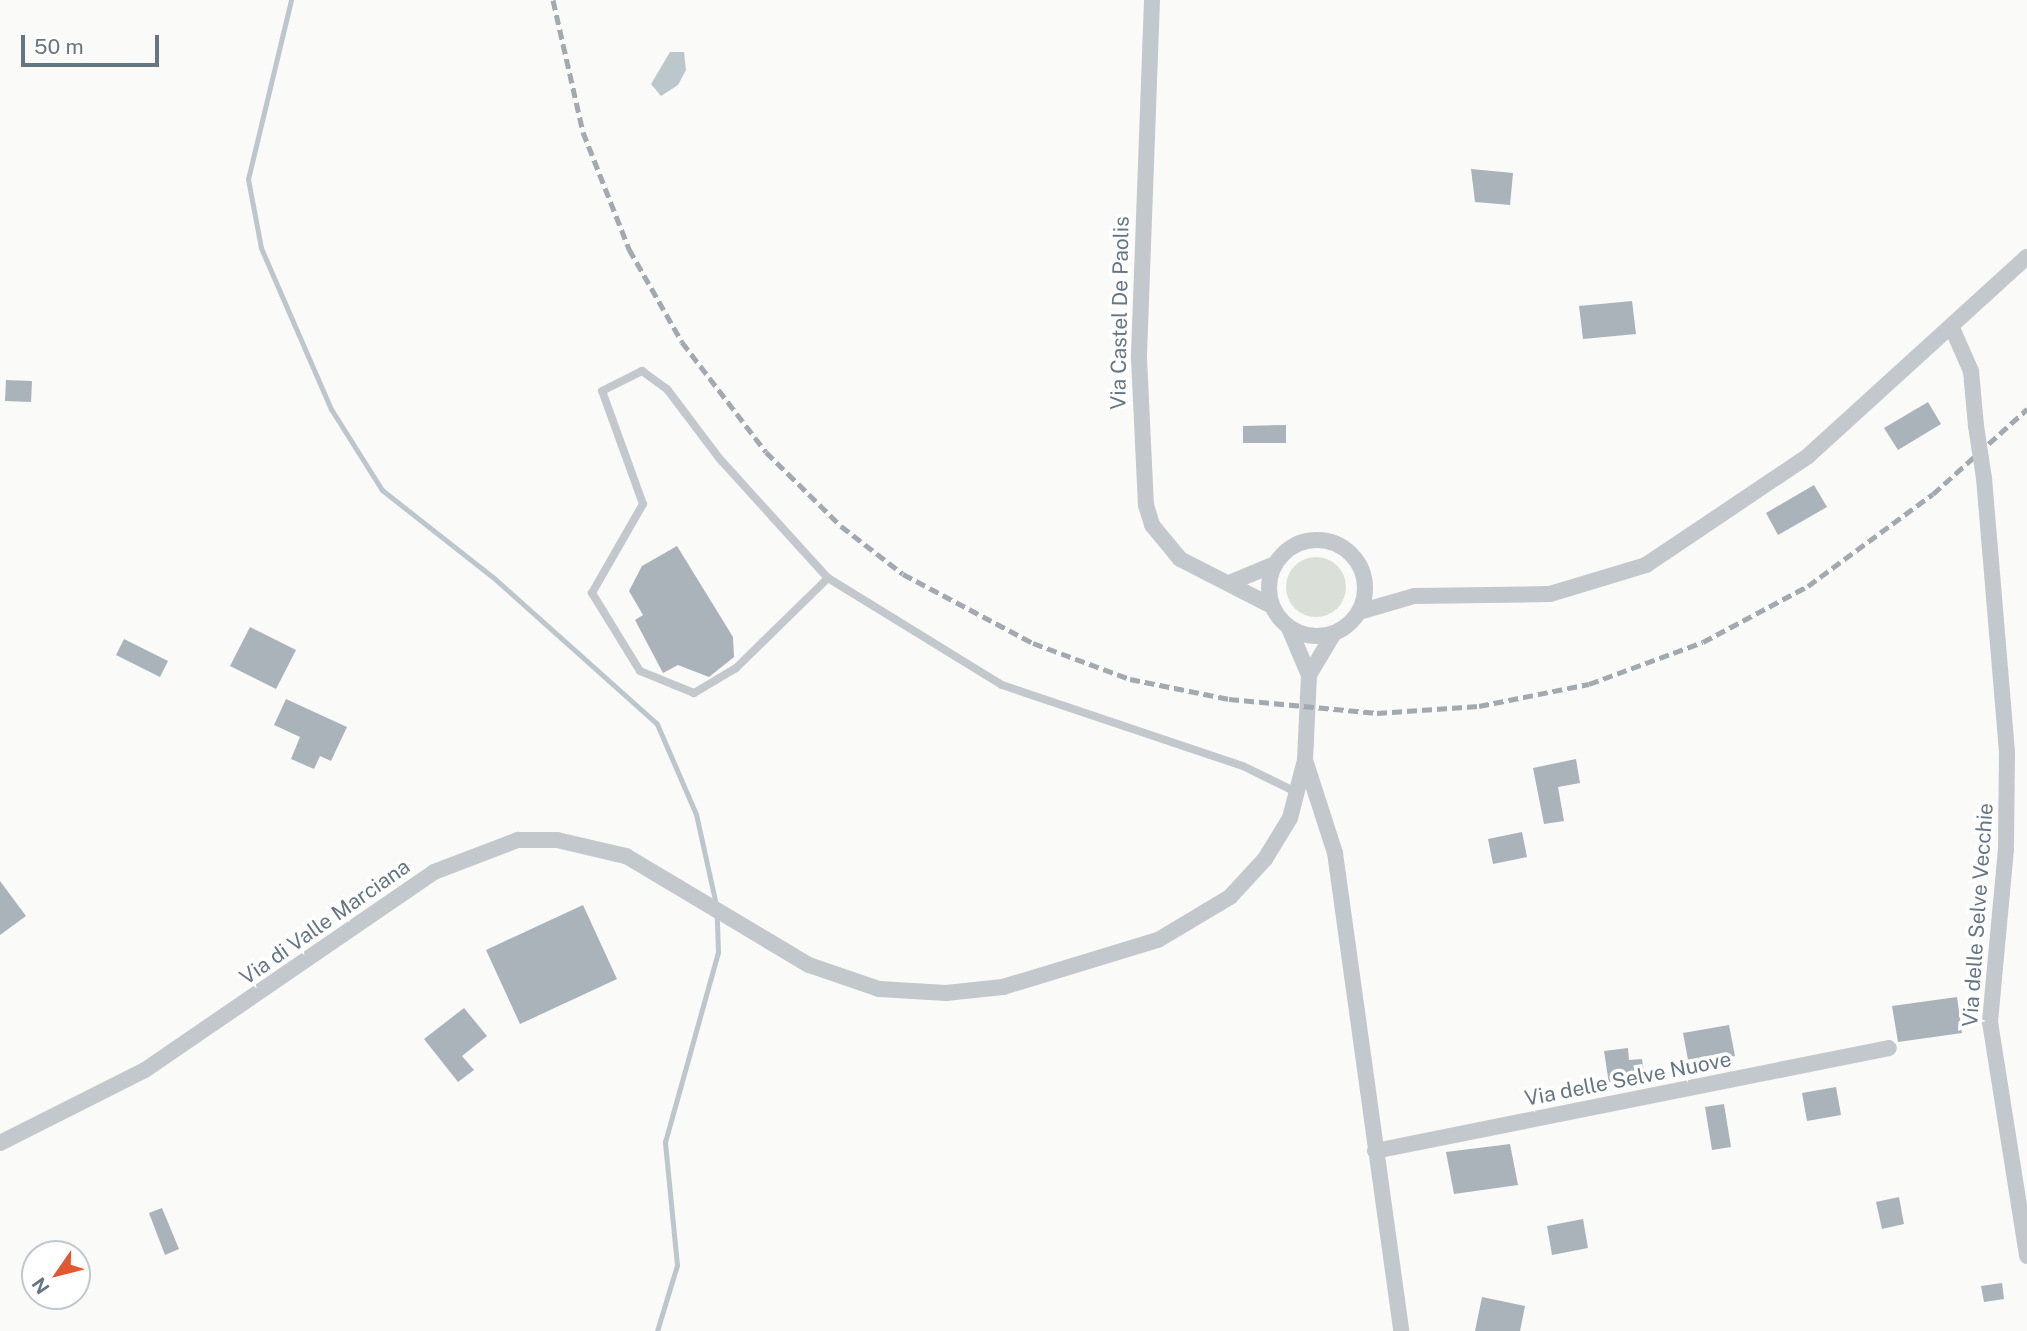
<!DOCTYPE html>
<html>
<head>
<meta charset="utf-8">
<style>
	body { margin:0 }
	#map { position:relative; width:2027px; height:1331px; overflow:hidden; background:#fafaf8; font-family:"Public Sans",sans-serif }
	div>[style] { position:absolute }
	.green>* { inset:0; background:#dadfd7 }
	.round { border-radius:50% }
	.water>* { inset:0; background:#bbc7cb }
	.stream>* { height:5px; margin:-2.5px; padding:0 2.5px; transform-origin:2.5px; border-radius:2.5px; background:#bbc7cb }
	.building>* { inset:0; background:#aab3b9 }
	.lane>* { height:8px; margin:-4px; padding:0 4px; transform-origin:4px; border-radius:4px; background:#c3c8cc }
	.street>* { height:16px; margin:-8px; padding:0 8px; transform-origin:8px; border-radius:8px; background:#c3c8cc }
	.street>.ring { margin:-8px; padding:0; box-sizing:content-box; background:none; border:16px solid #c3c8cc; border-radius:50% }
	.rail>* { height:5px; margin-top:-2.5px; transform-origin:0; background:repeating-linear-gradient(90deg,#a2aab0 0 10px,transparent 0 15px) }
	.street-bridge>* { height:16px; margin:-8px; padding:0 8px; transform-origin:8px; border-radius:8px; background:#c3c8cc }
	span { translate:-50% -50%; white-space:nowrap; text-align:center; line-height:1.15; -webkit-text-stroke:7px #fff; paint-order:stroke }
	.street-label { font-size:21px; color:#657683 }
	.north { position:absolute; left:21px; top:1240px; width:70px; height:70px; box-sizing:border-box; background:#fff; border:2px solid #c1c8cd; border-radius:50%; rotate:235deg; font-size:19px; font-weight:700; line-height:28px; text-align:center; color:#657683 }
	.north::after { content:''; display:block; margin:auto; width:24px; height:32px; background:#e4572e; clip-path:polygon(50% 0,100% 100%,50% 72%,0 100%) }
	.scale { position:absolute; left:21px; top:35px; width:138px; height:32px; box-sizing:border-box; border:4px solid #657683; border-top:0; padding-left:9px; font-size:21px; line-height:24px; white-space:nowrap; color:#657683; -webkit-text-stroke:5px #fff; paint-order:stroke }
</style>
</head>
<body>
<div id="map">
	<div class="green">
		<i class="round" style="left:1286px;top:557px;width:60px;height:60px"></i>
	</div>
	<div class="water">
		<i style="clip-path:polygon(670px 52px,684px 52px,686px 70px,678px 85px,661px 96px,651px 84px)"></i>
	</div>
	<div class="stream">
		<i style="left:291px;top:0;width:184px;rotate:103.5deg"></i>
		<i style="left:248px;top:179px;width:70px;rotate:79.3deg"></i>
		<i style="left:261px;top:248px;width:176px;rotate:66.5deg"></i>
		<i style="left:331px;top:409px;width:96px;rotate:57.8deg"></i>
		<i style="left:382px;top:490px;width:144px;rotate:38.2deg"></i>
		<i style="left:495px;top:579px;width:217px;rotate:41.8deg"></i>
		<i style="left:657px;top:724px;width:98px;rotate:66.6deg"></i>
		<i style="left:696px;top:814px;width:93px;rotate:77.6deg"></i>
		<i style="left:657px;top:1331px;width:69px;rotate:-73.1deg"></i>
		<i style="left:677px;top:1265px;width:124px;rotate:-95.6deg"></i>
		<i style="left:665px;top:1142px;width:197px;rotate:-74.4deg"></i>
		<i style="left:718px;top:952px;width:37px;rotate:-92deg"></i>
	</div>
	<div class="building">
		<i style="clip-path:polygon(1471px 169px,1513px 173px,1510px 205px,1475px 202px)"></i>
		<i style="clip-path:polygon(1632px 301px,1636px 334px,1583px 339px,1579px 306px)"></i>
		<i style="clip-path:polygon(6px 380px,32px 381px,31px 402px,5px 401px)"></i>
		<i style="clip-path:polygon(1928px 402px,1941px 424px,1898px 450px,1884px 428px)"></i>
		<i style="clip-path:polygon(1286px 425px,1286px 443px,1243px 443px,1243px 426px)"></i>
		<i style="clip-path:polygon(1814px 485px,1827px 507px,1778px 535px,1766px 513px)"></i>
		<i style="clip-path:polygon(677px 546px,733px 637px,734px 657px,709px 677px,678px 665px,663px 673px,635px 620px,643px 615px,629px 591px,642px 566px)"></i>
		<i style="clip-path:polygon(250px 627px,296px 650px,276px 689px,230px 666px)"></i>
		<i style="clip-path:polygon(124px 639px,168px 661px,160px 677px,116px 655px)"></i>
		<i style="clip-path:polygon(286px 699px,347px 727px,331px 761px,320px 756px,314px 769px,291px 759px,300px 737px,274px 725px)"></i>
		<i style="clip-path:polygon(1576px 759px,1580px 783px,1558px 787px,1564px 821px,1544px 824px,1533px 768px)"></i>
		<i style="clip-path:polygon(1522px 832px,1527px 857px,1493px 864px,1488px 839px)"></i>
		<i style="clip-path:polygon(0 881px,26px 916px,0 935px)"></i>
		<i style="clip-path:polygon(583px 905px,617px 979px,520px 1024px,486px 950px)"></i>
		<i style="clip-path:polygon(1957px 997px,1962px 1033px,1898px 1042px,1892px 1006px)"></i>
		<i style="clip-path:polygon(464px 1008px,487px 1036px,462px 1056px,474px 1070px,458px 1082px,424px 1039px)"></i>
		<i style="clip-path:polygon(1729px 1025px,1735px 1056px,1689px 1065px,1683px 1033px)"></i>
		<i style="clip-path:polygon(1628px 1048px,1629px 1060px,1642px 1059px,1645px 1079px,1609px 1084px,1604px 1051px)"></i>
		<i style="clip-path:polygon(1836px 1087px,1841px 1115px,1807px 1121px,1802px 1093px)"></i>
		<i style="clip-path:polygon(1724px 1104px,1731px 1147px,1712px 1150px,1705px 1107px)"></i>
		<i style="clip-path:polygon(1510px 1144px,1518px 1185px,1454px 1194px,1446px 1152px)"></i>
		<i style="clip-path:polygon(1899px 1197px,1904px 1224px,1882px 1229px,1876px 1202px)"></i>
		<i style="clip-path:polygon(162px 1208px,179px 1249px,165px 1255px,149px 1213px)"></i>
		<i style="clip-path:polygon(1583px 1219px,1588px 1248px,1552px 1255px,1547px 1226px)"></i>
		<i style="clip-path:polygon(2002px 1283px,2004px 1299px,1984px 1302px,1981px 1286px)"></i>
		<i style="clip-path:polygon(1482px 1297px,1525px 1306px,1520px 1331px,1475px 1331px)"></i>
	</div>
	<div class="lane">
		<i style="left:828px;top:578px;width:129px;rotate:135.6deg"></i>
		<i style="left:736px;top:668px;width:49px;rotate:149.2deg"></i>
		<i style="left:694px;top:693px;width:58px;rotate:-157.8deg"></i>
		<i style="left:640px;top:671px;width:92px;rotate:-121.6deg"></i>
		<i style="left:592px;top:593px;width:103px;rotate:-60.2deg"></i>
		<i style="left:643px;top:504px;width:120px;rotate:-109.9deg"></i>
		<i style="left:602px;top:391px;width:45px;rotate:-26.6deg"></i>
		<i style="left:642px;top:371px;width:31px;rotate:36deg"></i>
		<i style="left:667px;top:389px;width:86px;rotate:53deg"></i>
		<i style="left:719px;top:458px;width:162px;rotate:47.8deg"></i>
		<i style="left:828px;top:578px;width:204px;rotate:31.6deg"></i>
		<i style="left:1002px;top:685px;width:254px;rotate:18.6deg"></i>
		<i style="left:1243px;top:766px;width:61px;rotate:26.1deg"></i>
	</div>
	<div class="street">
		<i style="left:1152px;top:0;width:358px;rotate:92.1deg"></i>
		<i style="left:1139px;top:358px;width:147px;rotate:87.3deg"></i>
		<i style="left:1146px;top:505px;width:21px;rotate:73deg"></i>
		<i style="left:1152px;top:525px;width:44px;rotate:50.5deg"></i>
		<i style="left:1180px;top:559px;width:103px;rotate:27.1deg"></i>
		<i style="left:1952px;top:328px;width:47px;rotate:66.2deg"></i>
		<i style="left:1971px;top:371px;width:55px;rotate:84.8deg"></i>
		<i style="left:1984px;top:478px;width:275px;rotate:85.2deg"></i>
		<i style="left:2007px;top:752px;width:97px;rotate:90.6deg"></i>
		<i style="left:2006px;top:849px;width:174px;rotate:95.3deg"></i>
		<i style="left:1990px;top:1022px;width:237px;rotate:81deg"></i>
		<i class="ring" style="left:1269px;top:540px;width:80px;height:80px"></i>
		<i style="left:1232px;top:582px;width:47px;rotate:-22.7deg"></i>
		<i style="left:1359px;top:612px;width:57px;rotate:-16.2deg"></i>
		<i style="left:1414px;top:596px;width:136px;rotate:-0.8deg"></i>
		<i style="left:1550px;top:594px;width:100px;rotate:-16.8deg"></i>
		<i style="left:1646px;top:565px;width:195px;rotate:-33.9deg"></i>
		<i style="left:1808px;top:456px;width:296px;rotate:-42.3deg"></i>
		<i style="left:1309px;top:675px;width:49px;rotate:-59.2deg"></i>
		<i style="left:1305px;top:760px;width:98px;rotate:72.1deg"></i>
		<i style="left:1335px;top:853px;width:483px;rotate:82.1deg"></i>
		<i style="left:0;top:1143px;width:162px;rotate:-26.7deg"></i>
		<i style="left:145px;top:1070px;width:350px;rotate:-34.4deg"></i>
		<i style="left:434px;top:872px;width:90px;rotate:-20.9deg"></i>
		<i style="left:518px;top:840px;width:39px"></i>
		<i style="left:557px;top:840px;width:71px;rotate:13.1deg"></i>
		<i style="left:626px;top:856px;width:213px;rotate:30.8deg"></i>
		<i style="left:809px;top:965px;width:74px;rotate:18.9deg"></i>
		<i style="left:879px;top:989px;width:67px;rotate:3.4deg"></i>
		<i style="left:946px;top:993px;width:57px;rotate:-6deg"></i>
		<i style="left:1003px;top:987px;width:162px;rotate:-16.9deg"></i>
		<i style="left:1158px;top:940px;width:84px;rotate:-30.8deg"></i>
		<i style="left:1230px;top:897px;width:52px;rotate:-47.4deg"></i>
		<i style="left:1265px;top:859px;width:48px;rotate:-58.6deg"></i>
		<i style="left:1290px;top:818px;width:60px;rotate:-75.5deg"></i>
		<i style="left:1305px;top:760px;width:85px;rotate:-87.3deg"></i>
		<i style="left:1309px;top:675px;width:51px;rotate:-113.1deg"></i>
		<i style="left:1375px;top:1151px;width:524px;rotate:-11.33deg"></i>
	</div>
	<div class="rail">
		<i style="left:553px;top:0;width:135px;rotate:77.2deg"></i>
		<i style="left:583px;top:132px;width:126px;rotate:68.5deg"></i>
		<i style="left:629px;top:249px;width:107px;rotate:60.3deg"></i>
		<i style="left:682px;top:342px;width:138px;rotate:52.6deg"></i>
		<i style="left:766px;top:452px;width:105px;rotate:44.6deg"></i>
		<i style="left:841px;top:526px;width:78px;rotate:37.7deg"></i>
		<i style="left:903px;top:574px;width:147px;rotate:28deg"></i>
		<i style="left:1033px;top:643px;width:103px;rotate:20.4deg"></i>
		<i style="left:1130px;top:679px;width:101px;rotate:11.4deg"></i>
		<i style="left:1229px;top:699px;width:149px;rotate:5.4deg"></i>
		<i style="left:1377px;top:713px;width:102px;rotate:-3.9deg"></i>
		<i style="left:1479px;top:706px;width:112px;rotate:-11.3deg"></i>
		<i style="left:1589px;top:684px;width:121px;rotate:-20.2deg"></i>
		<i style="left:1703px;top:642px;width:119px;rotate:-28.1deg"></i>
		<i style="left:1808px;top:586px;width:155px;rotate:-36.4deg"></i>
		<i style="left:1933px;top:494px;width:127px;rotate:-42.1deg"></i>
	</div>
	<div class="street-bridge">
		<i style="left:1976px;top:426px;width:53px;rotate:81.3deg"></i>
	</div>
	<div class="street-label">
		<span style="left:1120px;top:313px;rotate:-89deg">Via Castel De Paolis</span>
		<span style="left:1978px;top:915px;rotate:-86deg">Via delle Selve Vecchie</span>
		<span style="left:325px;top:922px;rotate:-35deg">Via di Valle Marciana</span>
		<span style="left:1628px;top:1079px;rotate:-11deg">Via delle Selve Nuove</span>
	</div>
	<div class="north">N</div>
	<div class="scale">50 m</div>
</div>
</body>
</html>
